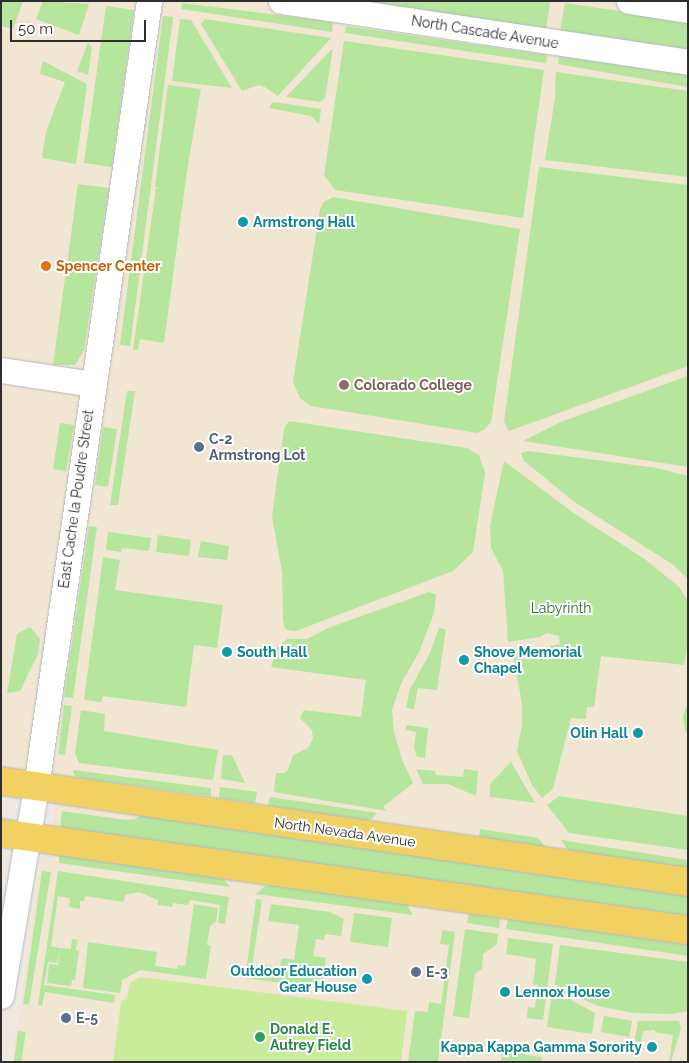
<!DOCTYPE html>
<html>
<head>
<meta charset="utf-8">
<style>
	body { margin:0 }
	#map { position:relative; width:689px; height:1063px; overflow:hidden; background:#efe9e1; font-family:Raleway,sans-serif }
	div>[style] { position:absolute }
	.education>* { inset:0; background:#f0e6d1 }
	.green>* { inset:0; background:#b6e59e }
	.pitch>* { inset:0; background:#c9ec9a }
	.roads { filter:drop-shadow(0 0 1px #b4b7c1) drop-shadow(0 0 1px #b4b7c1) }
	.secondary>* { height:25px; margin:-12.5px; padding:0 12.5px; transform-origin:12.5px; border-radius:12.5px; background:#fff }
	.primary>* { height:28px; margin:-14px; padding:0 14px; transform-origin:14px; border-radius:14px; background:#f2d163 }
	.dots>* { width:14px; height:14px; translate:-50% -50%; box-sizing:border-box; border:2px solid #fff; border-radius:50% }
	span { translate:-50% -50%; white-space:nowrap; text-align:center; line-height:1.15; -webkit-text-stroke:4px #fff; paint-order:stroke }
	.street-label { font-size:14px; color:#2e2e2e }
	.culture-label { font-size:14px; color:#0d838f; font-weight:700 }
	.left { translate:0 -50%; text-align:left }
	.right { translate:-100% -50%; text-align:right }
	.food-label { font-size:14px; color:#c56008; font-weight:700 }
	.education-label { font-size:14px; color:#785e54; font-weight:700 }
	.service-label { font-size:14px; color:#4e5e75; font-weight:700 }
	.park-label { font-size:14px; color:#2c6e1b }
	.leisure-label { font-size:14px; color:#27864d; font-weight:700 }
	.frame { position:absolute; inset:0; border:2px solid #2e2e2e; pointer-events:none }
	.scale { position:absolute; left:10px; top:20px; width:136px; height:22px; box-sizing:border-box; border:2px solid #2e2e2e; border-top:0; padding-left:6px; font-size:15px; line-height:18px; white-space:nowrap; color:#2e2e2e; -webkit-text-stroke:4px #fff; paint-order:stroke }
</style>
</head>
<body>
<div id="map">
	<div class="education">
		<i style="clip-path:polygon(1px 1px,688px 1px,688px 1062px,12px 1062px,40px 862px,49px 855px,59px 777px,1px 768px)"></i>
	</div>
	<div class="green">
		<i style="clip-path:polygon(1px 1px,23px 1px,13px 29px,1px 26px)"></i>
		<i style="clip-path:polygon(43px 1px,89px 4px,79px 35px,36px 19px)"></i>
		<i style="clip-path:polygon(357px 1px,543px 1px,550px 2px,546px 30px)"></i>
		<i style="clip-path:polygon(182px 3px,333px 22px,332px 32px,181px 9px)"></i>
		<i style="clip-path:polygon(565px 3px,688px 21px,688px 51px,560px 32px)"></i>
		<i style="clip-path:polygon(106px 6px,134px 10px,112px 167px,84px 163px)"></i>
		<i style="clip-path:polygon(163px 16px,173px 17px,130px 346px,120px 345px)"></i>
		<i style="clip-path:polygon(180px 19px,191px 20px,232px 88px,172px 81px)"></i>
		<i style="clip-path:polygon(205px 19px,331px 38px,278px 96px,265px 87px,259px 85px,242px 91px,201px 24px)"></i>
		<i style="clip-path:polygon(346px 26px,547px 55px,546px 63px,345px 33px)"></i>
		<i style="clip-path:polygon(344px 41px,544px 70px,523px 218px,335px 190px,324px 175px)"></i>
		<i style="clip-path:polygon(88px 43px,92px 47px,88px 75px,77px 71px)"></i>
		<i style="clip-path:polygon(333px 48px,325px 98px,320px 102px,286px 97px)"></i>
		<i style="clip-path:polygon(559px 56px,688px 75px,688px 87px,558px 64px)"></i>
		<i style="clip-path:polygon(43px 61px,87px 84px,76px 164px,42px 158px,46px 132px,65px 82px,40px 74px)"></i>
		<i style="clip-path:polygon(556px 72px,688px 91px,688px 177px,545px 160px,555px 98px)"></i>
		<i style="clip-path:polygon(168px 85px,201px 89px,187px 171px,164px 343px,140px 339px,138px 350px,133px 350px,156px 188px,163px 188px,155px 187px)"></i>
		<i style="clip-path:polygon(273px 102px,321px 109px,319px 124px,311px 116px,269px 108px)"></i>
		<i style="clip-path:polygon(539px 167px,688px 185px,688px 366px,509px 431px,504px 422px)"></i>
		<i style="clip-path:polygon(78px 184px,109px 188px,84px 350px,75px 365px,53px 365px)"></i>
		<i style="clip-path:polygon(333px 197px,520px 229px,491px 422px,485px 429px,478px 433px,311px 406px,300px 398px,293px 382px,320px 209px,324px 202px)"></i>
		<i style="clip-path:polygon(688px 376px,688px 467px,523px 441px,563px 421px)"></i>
		<i style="clip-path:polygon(127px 391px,135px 391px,118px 505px,110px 505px)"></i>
		<i style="clip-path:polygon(289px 421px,467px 448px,479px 455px,485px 473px,473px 552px,453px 571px,296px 631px,286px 630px,283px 621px,282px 572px,272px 516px,284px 429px)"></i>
		<i style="clip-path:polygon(60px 423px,74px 425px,66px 471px,53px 469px)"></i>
		<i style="clip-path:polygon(103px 427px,117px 429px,108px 487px,95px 485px)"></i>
		<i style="clip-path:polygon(528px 451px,657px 468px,688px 476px,688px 579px,672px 564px,576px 503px,524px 461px,521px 453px)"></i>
		<i style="clip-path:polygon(504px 461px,575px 514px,646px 560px,679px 587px,688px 601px,688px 639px,684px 665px,601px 656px,594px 707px,587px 707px,586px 719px,571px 718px,553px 789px,542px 798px,532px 785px,517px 751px,522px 725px,522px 703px,513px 656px,520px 649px,541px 648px,560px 644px,559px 636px,547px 633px,540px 637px,508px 642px,503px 571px,491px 548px,490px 526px)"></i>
		<i style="clip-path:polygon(89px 526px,97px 527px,73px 698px,64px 697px)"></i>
		<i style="clip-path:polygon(108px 532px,151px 538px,149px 551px,122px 548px,121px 552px,106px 550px)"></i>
		<i style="clip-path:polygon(158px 535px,191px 540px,189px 556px,156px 552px)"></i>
		<i style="clip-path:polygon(201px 541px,229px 546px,227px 560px,198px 557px)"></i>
		<i style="clip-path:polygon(103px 557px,120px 560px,115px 590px,223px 605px,217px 648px,194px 645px,186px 707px,103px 696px,101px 702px,84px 700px)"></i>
		<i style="clip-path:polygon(429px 592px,436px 595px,434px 613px,419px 652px,401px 684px,392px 710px,394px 732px,402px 760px,413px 783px,383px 807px,387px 811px,274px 792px,276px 773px,284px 773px,288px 770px,293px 755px,308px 748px,313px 739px,312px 730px,300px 718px,304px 710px,361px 717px,366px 680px,271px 667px,277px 648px,287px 639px,307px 639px,328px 628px)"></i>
		<i style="clip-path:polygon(30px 627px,40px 639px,38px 654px,20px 691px,7px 693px,17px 634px)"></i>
		<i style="clip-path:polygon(439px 628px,446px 629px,437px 690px,418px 688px,414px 709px,406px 708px,410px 689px,430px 653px)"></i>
		<i style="clip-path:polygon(688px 702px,688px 736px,684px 726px,683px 716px)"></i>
		<i style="clip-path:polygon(64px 705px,72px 706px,65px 755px,58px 754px)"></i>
		<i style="clip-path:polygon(81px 710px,105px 714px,104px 731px,218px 750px,213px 780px,79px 763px,75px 753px)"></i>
		<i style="clip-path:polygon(406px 725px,428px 728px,425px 758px,417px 757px,414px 748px,416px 732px,406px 730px)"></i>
		<i style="clip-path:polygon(223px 755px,232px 755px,245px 783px,221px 779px)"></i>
		<i style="clip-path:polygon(511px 762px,529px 793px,536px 803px,490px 797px,490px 784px)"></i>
		<i style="clip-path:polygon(416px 769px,435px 771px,436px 775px,463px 777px,464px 769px,478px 771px,476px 796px,448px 784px,423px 784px)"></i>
		<i style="clip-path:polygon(73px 770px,211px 788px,211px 796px,80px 778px,74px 775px)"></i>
		<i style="clip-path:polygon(220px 787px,257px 792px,255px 803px,219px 798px)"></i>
		<i style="clip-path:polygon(559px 796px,688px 816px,688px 850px,569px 833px,547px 805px)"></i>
		<i style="clip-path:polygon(270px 797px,377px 813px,370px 821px,268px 806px)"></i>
		<i style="clip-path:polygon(62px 811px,126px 820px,134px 819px,144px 814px,688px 893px,688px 921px,60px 831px)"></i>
		<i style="clip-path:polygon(480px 829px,538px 838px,551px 854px,478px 845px)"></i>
		<i style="clip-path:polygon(561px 840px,688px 860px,688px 872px,572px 855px)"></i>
		<i style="clip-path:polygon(59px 854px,221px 876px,230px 887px,59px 863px)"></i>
		<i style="clip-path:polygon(42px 871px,51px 872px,29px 1004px,23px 1005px)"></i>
		<i style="clip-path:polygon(58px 871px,229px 897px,225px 924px,218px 923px,220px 905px,190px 900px,188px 905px,173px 903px,172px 907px,158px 905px,158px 900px,139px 892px,125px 895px,124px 902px,85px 896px,84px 901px,80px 901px,80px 909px,69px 907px,70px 898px,58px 896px,51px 946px,60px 948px,57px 963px,48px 962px,44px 985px,115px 995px,114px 1003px,45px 992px,42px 1006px,38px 1005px)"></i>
		<i style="clip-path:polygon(276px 883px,407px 904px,413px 915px,256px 894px,265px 886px)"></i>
		<i style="clip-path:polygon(256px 899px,262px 900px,251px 974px,258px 975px,260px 964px,280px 967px,282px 958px,294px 960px,299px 925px,268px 921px,271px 904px,330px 912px,344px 919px,341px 936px,325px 934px,324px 940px,316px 939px,313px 956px,326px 958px,321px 988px,245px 978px)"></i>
		<i style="clip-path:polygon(194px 904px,218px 908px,216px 922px,210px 926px,207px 945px,211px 946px,206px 979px,140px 970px,122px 980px,120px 993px,83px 988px,88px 942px,157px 952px,155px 966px,177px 969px,178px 965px,185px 966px)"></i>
		<i style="clip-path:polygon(354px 913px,392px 918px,388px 947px,350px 942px)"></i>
		<i style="clip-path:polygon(469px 913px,500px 919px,499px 928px,467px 923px)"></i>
		<i style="clip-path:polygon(508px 918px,688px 945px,688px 956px,506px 929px)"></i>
		<i style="clip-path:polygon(465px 929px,498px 934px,497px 944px,483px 954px,482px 969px,475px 974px,469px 1018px,453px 1016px)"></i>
		<i style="clip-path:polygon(442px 930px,455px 932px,438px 1062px,408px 1062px,415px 1011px,428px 1012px,429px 1002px,441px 1004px,449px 945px,440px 944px)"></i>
		<i style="clip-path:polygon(508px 938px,553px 944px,543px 1020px,527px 1018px,528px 1007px,535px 1008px,538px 985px,533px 985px,536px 959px,506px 954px)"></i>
		<i style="clip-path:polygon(72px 939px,78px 940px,76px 950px,79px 951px,75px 980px,72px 980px,71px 986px,47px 983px,49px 964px,58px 965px,60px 948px,71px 949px)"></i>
		<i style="clip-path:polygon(560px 945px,688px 962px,688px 1011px,671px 1014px,633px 1013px,598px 1006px,578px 997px,555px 984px)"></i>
		<i style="clip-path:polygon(558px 993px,595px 1013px,592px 1034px,547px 1027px,552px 995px)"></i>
		<i style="clip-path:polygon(604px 1016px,632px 1021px,629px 1037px,601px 1032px)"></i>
		<i style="clip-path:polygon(638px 1021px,679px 1021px,681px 1029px,671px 1062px,669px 1062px,673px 1035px,655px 1032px,655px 1030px,643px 1031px,641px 1043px,634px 1045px)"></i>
		<i style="clip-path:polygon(18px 1031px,26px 1032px,21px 1062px,14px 1062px)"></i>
		<i style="clip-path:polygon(503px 1048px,526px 1051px,526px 1055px,542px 1057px,541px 1062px,501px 1062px)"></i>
	</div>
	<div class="pitch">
		<i style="clip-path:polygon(140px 977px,407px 1011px,401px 1062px,113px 1062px,121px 1002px,127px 998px,130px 983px)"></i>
	</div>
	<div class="roads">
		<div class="secondary">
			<i style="left:281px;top:1px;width:412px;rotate:8.5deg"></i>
			<i style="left:629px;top:1px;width:60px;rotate:8.7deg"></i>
			<i style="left:1px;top:370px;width:93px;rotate:8.7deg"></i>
			<i style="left:1px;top:996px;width:212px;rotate:-80.5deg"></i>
			<i style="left:36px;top:787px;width:794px;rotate:-81.82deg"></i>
		</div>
		<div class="primary">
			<i style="left:1px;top:781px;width:694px;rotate:8.36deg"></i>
			<i style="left:1px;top:833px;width:694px;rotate:8.04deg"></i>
		</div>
	</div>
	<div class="dots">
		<i style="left:243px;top:222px;background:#0f9aa8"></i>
		<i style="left:46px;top:266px;background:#e8710a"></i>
		<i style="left:344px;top:385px;background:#8d6e63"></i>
		<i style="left:199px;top:447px;background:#5c6f8a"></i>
		<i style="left:227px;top:652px;background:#0f9aa8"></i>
		<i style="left:464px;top:660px;background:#0f9aa8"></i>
		<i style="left:638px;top:733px;background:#0f9aa8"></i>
		<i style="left:416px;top:972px;background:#5c6f8a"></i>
		<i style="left:367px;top:979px;background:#0f9aa8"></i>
		<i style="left:505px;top:992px;background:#0f9aa8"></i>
		<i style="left:66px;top:1018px;background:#5c6f8a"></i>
		<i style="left:260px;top:1037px;background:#2e9e5b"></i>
		<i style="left:652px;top:1047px;background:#0f9aa8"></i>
	</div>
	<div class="street-label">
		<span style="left:485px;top:32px;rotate:9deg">North Cascade Avenue</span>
		<span style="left:76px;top:499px;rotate:-82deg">East Cache la Poudre Street</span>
		<span style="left:345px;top:832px;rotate:8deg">North Nevada Avenue</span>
	</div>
	<div class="culture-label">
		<span class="left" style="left:253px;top:222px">Armstrong Hall</span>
		<span class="left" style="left:237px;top:652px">South Hall</span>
		<span class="left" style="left:474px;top:660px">Shove Memorial<br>Chapel</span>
		<span class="right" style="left:628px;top:733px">Olin Hall</span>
		<span class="right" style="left:357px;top:979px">Outdoor Education<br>Gear House</span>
		<span class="left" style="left:515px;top:992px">Lennox House</span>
		<span class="right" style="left:642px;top:1047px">Kappa Kappa Gamma Sorority</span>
	</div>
	<div class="food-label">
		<span class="left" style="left:56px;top:266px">Spencer Center</span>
	</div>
	<div class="education-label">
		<span class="left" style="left:354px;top:385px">Colorado College</span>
	</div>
	<div class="service-label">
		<span class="left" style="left:209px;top:447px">C-2<br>Armstrong Lot</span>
		<span class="left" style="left:426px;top:972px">E-3</span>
		<span class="left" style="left:76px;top:1018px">E-5</span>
	</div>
	<div class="park-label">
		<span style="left:561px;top:608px">Labyrinth</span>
	</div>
	<div class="leisure-label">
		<span class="left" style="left:270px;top:1037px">Donald E.<br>Autrey Field</span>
	</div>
	<div class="frame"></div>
	<div class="scale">50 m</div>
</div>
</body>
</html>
